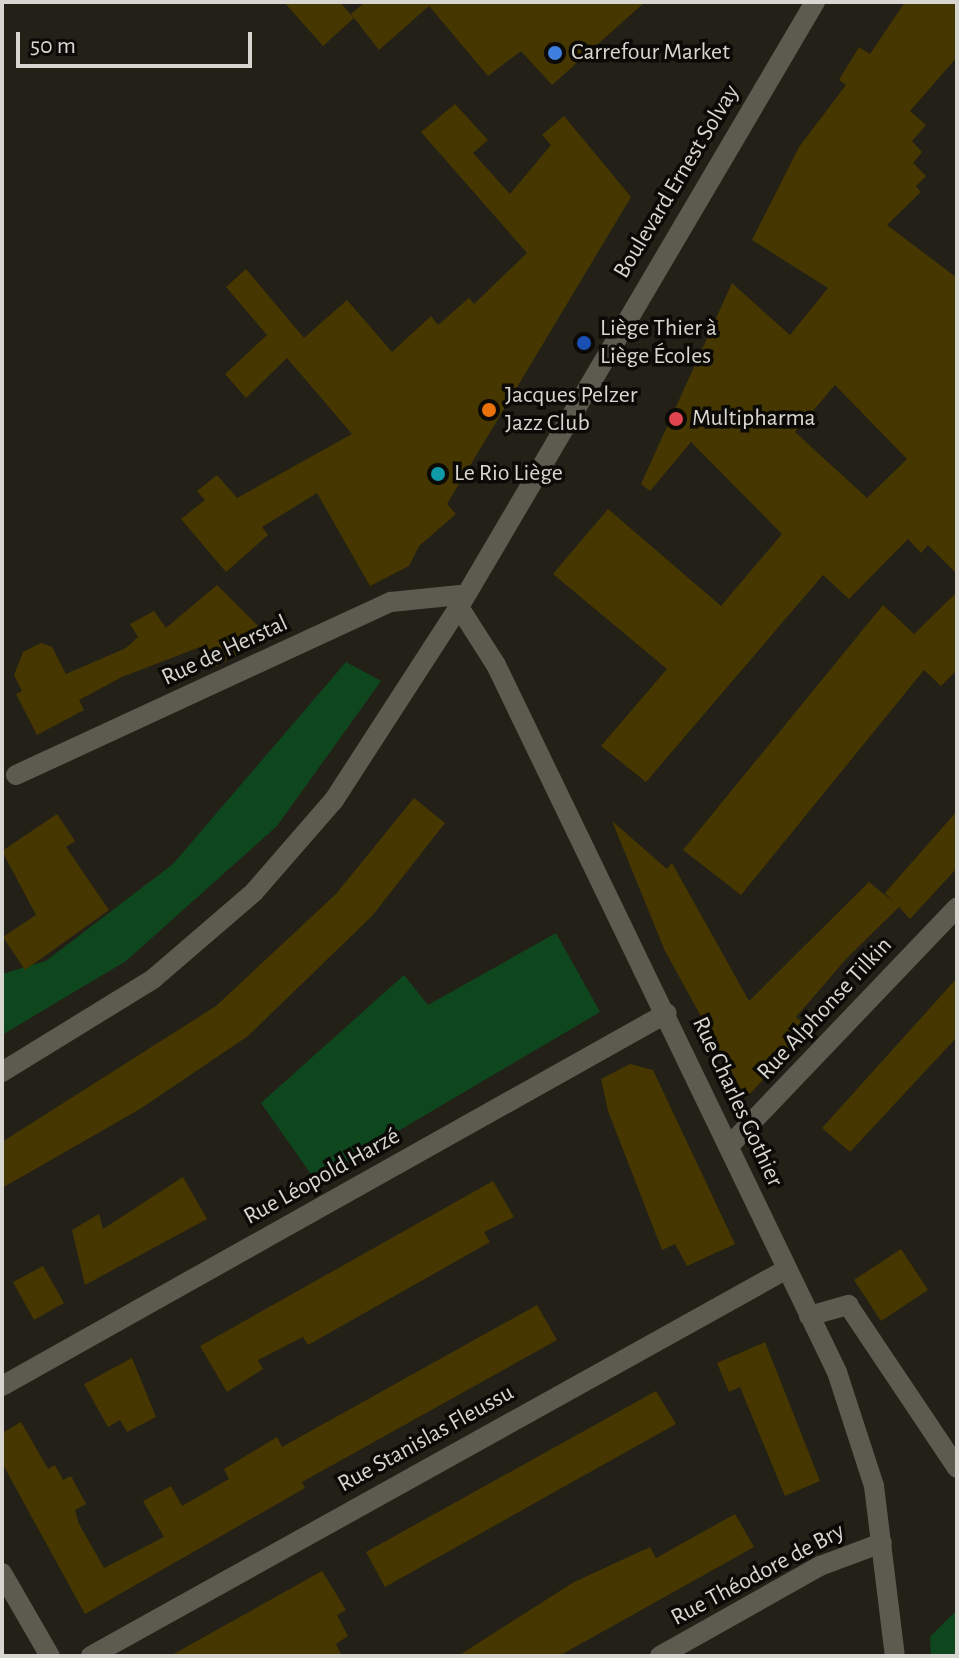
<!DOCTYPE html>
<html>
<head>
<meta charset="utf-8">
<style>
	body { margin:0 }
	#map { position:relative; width:959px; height:1658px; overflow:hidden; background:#232017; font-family:"Alegreya Sans",sans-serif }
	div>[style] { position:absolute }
	.green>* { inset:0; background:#0e471e }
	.building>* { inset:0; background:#463700 }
	.street>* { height:20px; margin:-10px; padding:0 10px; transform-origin:10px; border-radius:10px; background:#5d5a4f }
	.secondary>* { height:20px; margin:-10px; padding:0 10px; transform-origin:10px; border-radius:10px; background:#5d5a4f }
	.dots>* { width:22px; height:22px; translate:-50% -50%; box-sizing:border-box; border:4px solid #0b0a07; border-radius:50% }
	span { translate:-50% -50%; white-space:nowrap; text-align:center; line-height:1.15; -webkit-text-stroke:7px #0b0a07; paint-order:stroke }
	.poi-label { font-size:24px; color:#d8d6d0 }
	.left { translate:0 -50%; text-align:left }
	.street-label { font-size:24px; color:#d8d6d0 }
	.frame { position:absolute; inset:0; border:4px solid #d8d6d0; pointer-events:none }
	.scale { position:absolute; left:16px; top:32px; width:236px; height:36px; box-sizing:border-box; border:4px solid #d8d6d0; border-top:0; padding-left:10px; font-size:24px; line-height:28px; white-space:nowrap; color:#d8d6d0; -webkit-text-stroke:6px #0b0a07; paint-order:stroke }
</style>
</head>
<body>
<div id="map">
	<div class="green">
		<i style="clip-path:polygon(346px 662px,381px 681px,277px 826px,126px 961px,2px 1035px,2px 974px,46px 961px,173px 864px)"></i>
		<i style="clip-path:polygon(556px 933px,600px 1012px,315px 1180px,261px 1103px,404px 975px,428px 1005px)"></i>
		<i style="clip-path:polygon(957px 1610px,957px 1656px,931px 1656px,930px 1637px)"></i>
	</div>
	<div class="building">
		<i style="clip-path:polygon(284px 2px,340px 2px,354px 18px,323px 46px)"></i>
		<i style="clip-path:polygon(365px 2px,645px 2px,552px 85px,521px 51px,488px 76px,429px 6px,379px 50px,351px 14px)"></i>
		<i style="clip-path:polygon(evenodd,905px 2px,957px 2px,957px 57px,910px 111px,926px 125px,912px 141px,922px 152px,913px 163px,926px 176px,916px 186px,921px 192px,887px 225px,957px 278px,957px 574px,928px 545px,921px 553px,908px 539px,849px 599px,823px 575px,646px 782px,601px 746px,667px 669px,553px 574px,608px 509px,721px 606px,782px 534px,691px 442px,650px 491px,641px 484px,732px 283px,790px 335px,828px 288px,752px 240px,799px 147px,846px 85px,839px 80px,859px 47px,870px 54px,905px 2px,835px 385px,907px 459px,867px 498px,795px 432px,835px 385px)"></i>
		<i style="clip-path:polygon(455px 104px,488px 140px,473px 153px,510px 194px,551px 145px,542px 135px,564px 116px,631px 197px,447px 504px,456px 514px,419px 546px,409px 566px,370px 586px,317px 493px,262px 527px,268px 535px,226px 572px,181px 519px,205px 500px,197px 491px,217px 475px,237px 498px,352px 434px,287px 358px,246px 398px,225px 374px,267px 335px,226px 287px,246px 269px,304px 338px,347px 300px,392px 352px,431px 316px,438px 325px,469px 298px,474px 304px,527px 253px,421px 132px)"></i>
		<i style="clip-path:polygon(217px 585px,270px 638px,213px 668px,200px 647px,122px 677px,79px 700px,84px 710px,37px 735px,16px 694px,22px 691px,14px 675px,23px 652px,41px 643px,52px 647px,66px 674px,126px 648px,138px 637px,130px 624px,154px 611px,166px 628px)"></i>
		<i style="clip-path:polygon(957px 592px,957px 670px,941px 686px,924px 670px,741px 895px,683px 850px,883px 605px,914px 634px)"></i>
		<i style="clip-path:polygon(414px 798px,445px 823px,372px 916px,248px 1036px,140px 1109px,2px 1188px,2px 1142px,216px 1006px,336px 894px)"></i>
		<i style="clip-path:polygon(957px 811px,957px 868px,910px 919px,899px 907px,847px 958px,796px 1017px,810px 1029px,746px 1098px,665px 951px,612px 821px,667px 869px,672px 863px,749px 1001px,869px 882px,895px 903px,885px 893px)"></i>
		<i style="clip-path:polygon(57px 814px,75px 841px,66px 847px,109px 910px,25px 970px,3px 937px,36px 915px,2px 851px)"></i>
		<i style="clip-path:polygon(957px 978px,957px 1037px,850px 1152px,822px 1128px)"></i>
		<i style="clip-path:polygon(630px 1064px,653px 1070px,735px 1244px,687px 1266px,675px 1244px,662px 1250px,608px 1111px,601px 1079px)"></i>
		<i style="clip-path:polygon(183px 1177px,207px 1219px,85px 1285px,72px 1230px,99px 1214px,103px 1229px)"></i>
		<i style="clip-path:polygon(493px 1181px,514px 1217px,484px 1232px,490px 1242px,308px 1345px,303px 1337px,258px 1360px,263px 1369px,227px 1392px,200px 1346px)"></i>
		<i style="clip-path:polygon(901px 1249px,928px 1290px,881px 1321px,854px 1280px)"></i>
		<i style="clip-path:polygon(43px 1266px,64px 1303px,34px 1320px,13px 1282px)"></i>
		<i style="clip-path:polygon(537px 1305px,557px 1340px,302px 1482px,305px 1488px,85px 1614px,2px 1463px,2px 1433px,21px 1422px,48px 1469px,55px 1465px,63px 1480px,71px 1476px,86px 1504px,75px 1510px,79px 1524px,104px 1568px,164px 1537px,143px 1501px,171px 1486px,182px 1506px,229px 1479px,224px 1469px,277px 1437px,282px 1447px)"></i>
		<i style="clip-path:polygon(765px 1342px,820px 1481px,785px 1496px,740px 1387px,729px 1392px,717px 1363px)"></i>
		<i style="clip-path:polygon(132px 1358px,156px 1417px,127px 1432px,120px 1420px,108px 1427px,84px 1384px)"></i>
		<i style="clip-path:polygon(656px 1391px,676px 1424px,385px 1587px,366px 1552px)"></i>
		<i style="clip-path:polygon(735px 1514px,754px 1547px,559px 1656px,458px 1656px,574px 1582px,650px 1547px,656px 1558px)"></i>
		<i style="clip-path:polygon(322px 1571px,346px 1610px,337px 1615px,348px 1636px,336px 1644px,342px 1656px,170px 1656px)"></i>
	</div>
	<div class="street">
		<i style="left:16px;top:775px;width:413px;rotate:-24.8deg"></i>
		<i style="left:391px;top:602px;width:69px;rotate:-5.8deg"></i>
		<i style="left:2px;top:1072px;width:177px;rotate:-31.6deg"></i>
		<i style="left:153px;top:979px;width:133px;rotate:-40.7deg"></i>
		<i style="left:254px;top:892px;width:122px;rotate:-49deg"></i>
		<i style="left:334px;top:800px;width:230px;rotate:-57.1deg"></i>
		<i style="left:729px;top:1146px;width:330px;rotate:-46.3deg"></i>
		<i style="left:809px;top:1316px;width:41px;rotate:-15.8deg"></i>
		<i style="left:848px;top:1305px;width:196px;rotate:56.2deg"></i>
		<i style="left:2px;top:1386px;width:762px;rotate:-29.29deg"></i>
		<i style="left:2px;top:1573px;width:96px;rotate:60deg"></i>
		<i style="left:91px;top:1656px;width:796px;rotate:-29.08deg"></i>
		<i style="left:660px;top:1656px;width:184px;rotate:-29.4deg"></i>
		<i style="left:820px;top:1566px;width:66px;rotate:-20.4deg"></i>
	</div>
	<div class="secondary">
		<i style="left:815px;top:2px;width:702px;rotate:120.47deg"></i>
		<i style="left:459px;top:607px;width:69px;rotate:57.5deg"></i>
		<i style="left:496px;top:665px;width:785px;rotate:64.25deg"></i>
		<i style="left:837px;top:1372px;width:120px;rotate:72deg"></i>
		<i style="left:874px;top:1486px;width:171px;rotate:83deg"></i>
	</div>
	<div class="dots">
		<i style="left:555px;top:53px;background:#3f7fe0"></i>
		<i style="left:584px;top:343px;background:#1a4fb4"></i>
		<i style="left:489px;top:410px;background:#e8710a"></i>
		<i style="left:676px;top:419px;background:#e0444e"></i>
		<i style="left:438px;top:474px;background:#0f9aa8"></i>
	</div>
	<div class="poi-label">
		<span class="left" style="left:571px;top:53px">Carrefour Market</span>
		<span class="left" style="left:600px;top:343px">Liège Thier à<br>Liège Écoles</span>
		<span class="left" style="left:505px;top:410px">Jacques Pelzer<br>Jazz Club</span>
		<span class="left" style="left:692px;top:419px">Multipharma</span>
		<span class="left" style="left:454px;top:474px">Le Rio Liège</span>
	</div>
	<div class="street-label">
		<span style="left:677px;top:182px;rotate:-59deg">Boulevard Ernest Solvay</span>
		<span style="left:225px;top:651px;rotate:-25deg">Rue de Herstal</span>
		<span style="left:825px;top:1009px;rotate:-47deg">Rue Alphonse Tilkin</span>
		<span style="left:737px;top:1102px;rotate:65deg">Rue Charles Gothier</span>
		<span style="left:322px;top:1177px;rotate:-29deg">Rue Léopold Harzé</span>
		<span style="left:426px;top:1439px;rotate:-29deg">Rue Stanislas Fleussu</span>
		<span style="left:758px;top:1575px;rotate:-28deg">Rue Théodore de Bry</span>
	</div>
	<div class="frame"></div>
	<div class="scale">50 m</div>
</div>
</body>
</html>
